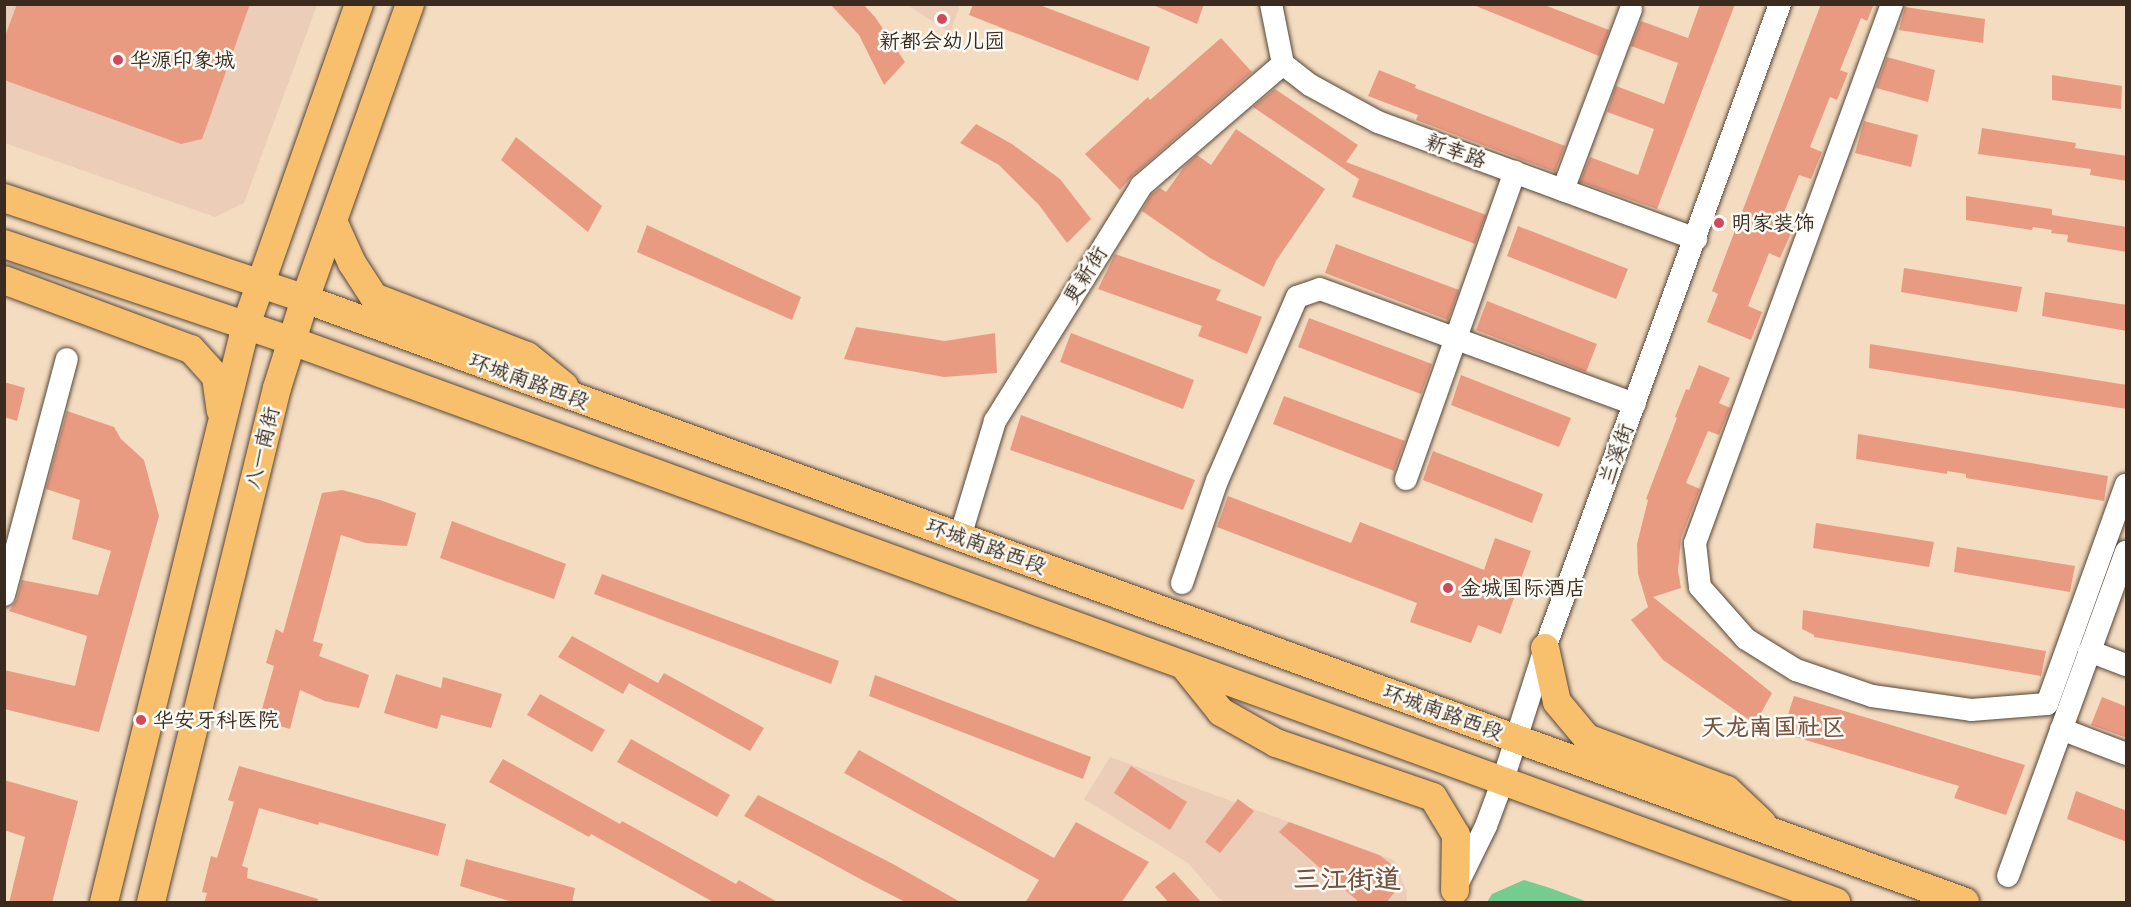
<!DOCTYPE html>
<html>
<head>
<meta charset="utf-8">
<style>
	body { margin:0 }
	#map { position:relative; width:2131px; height:907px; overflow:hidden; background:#f4dcc1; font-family:Itim,"LXGW WenKai TC",sans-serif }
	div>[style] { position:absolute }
	.built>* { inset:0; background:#ebcdb8 }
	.green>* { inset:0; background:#76cb8f }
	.building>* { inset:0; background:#e99b82 }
	.roads { filter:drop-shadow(0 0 2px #574536) drop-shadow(0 0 2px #574536) }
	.minor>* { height:22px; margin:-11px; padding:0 11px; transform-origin:11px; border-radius:11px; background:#fff }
	.major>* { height:28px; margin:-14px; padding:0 14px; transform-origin:14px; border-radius:14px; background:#f8bf6c }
	.dots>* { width:16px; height:16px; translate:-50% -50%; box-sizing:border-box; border:3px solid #fdfcf7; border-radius:50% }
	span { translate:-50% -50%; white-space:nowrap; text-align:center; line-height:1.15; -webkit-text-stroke:5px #fdfcf7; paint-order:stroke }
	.poi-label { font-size:21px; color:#3b2a1e }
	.left { translate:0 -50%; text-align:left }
	.street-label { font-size:21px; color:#3b2a1e }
	.quarter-label { font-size:24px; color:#785241; font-weight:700 }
	.district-label { font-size:27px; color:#785241; font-weight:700 }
	.frame { position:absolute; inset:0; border:6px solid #3b2a1e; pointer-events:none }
</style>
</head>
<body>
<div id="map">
	<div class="built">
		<i style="clip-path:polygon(5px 5px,317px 5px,244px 203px,215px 217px,5px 143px)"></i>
		<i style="clip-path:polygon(908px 5px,960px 5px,950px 33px)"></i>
		<i style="clip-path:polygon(1110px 757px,1394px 860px,1407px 892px,1407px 902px,1225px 902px,1218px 898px,1188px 863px,1084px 799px)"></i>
	</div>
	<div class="green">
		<i style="clip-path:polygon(1524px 880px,1550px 888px,1585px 901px,1487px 902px,1492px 894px)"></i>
	</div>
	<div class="building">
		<i style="clip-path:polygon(17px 4px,250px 4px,202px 139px,181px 144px,4px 80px,4px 39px)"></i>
		<i style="clip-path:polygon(830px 4px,863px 4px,875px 17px,905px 62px,884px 85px,859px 35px)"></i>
		<i style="clip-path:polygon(973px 4px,1037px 4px,1150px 47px,1138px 81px,969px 15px)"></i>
		<i style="clip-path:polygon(1151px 4px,1204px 4px,1197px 24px)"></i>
		<i style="clip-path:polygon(1471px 4px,1542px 4px,1609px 30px,1599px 56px)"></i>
		<i style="clip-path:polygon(1700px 4px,1735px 4px,1657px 209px,1580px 182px,1590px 157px,1638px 175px,1654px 129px,1607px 112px,1616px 86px,1664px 104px,1678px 63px,1631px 46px,1641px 21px,1688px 38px)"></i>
		<i style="clip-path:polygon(1821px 4px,1874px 4px,1867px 21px,1861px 18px,1840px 70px,1848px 73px,1837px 100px,1830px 97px,1810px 147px,1822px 152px,1811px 179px,1799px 175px,1779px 225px,1792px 231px,1780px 258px,1769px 253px,1748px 306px,1762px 312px,1751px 340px,1707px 322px,1718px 294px,1712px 291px)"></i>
		<i style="clip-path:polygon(1905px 7px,1985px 19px,1983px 43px,1899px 30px)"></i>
		<i style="clip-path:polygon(1221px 38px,1252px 72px,1132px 176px,1120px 190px,1085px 154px,1148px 97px,1150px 100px)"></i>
		<i style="clip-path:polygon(1887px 57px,1935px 70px,1928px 102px,1876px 88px)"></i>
		<i style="clip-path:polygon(1379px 70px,1416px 85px,1415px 88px,1565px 146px,1555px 172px,1416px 120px,1418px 115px,1368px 96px)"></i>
		<i style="clip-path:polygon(2052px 75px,2122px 86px,2121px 109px,2052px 100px)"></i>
		<i style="clip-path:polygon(1275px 89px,1358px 145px,1346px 162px,1486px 215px,1475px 244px,1352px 197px,1359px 179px,1253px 107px)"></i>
		<i style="clip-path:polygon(1864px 121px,1918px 135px,1911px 167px,1855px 153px)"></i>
		<i style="clip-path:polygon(976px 124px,1012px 144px,1060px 179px,1091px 219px,1067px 243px,1039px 205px,999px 165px,960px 143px)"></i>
		<i style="clip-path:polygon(1982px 128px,2076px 143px,2075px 148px,2127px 156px,2127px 181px,2090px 175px,2091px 169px,1978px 154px)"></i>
		<i style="clip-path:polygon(1236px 129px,1325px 189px,1276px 261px,1264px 287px,1210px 258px,1142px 211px,1151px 195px,1160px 188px,1166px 192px,1184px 167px,1197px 155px,1211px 165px)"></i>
		<i style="clip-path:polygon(516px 137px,602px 206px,588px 232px,501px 160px)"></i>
		<i style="clip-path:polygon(1966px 196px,2052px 209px,2052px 215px,2127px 227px,2127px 252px,2067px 242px,2068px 235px,2051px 233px,2052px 230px,2033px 227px,2032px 230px,1966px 220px)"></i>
		<i style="clip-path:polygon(647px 225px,801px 297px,792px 320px,637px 252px)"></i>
		<i style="clip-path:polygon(1518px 226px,1628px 269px,1616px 299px,1507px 256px)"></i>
		<i style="clip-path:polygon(1336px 244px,1459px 290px,1448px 320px,1325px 273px)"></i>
		<i style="clip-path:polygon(1115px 254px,1221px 290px,1216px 300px,1262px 317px,1247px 354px,1198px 336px,1202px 326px,1098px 289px)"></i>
		<i style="clip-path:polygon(1904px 268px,2022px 287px,2017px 312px,1901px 292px)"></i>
		<i style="clip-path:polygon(2045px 292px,2127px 305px,2127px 331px,2042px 316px)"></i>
		<i style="clip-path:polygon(1487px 301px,1597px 344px,1586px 372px,1476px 330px)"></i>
		<i style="clip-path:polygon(1309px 318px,1432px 364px,1421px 394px,1298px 347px)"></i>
		<i style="clip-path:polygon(856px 327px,945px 341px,995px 333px,997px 373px,944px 377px,844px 359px)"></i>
		<i style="clip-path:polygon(1071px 333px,1194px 380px,1183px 409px,1060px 362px)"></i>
		<i style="clip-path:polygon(1870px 344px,2127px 385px,2127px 409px,1869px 368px)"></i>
		<i style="clip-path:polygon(1699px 365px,1730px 378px,1719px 403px,1730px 408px,1719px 435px,1708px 431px,1686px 483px,1700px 489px,1681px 538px,1678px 571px,1681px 588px,1653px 597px,1772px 693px,1755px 724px,1663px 660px,1631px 620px,1648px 607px,1638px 574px,1637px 544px,1648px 500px,1646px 499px,1677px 418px,1675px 417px,1686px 389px,1689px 390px)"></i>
		<i style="clip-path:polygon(1461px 375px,1571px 418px,1559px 447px,1451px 405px)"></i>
		<i style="clip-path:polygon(4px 382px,25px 388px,17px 421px,4px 417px)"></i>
		<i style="clip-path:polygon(1284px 396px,1405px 441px,1394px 471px,1273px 424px)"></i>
		<i style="clip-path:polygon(67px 411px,114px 427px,121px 439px,144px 460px,159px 516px,99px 732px,4px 709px,4px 670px,75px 686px,87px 636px,9px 611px,17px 599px,22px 580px,98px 595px,111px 551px,72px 539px,80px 500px,46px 489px)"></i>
		<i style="clip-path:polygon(1021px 415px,1195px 480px,1183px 510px,1010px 450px)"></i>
		<i style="clip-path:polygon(1858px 434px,2108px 476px,2104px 501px,1966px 478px,1966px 474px,1947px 471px,1947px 474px,1856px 459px)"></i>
		<i style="clip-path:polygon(1433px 451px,1543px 494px,1532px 523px,1423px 480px)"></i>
		<i style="clip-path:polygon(342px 490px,380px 500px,416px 513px,407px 546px,366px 543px,341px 535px,313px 641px,323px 644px,319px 656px,369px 675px,359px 708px,325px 701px,300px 690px,290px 729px,259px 720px,274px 666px,266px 663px,276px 629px,283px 633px,322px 493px)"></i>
		<i style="clip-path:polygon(1228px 496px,1351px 543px,1360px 522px,1484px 570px,1495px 538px,1531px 551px,1501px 634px,1478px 625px,1471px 643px,1410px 622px,1417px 603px,1217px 527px)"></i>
		<i style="clip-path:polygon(452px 521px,566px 564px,554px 599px,440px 558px)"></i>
		<i style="clip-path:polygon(1816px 523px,1934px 542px,1929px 567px,1813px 548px)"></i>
		<i style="clip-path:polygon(1957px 547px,2075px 566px,2070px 592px,1954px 572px)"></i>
		<i style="clip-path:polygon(602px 574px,839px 661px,831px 684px,594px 594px)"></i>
		<i style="clip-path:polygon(1803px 610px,2046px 651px,2041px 676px,1814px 637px,1814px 635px,1802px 629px)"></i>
		<i style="clip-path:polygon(572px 636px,658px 683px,664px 673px,764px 728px,750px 751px,629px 683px,623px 694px,558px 657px)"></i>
		<i style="clip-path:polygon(396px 674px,441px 688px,443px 677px,502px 694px,491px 728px,441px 715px,437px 729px,384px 713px)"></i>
		<i style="clip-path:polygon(875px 675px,1091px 757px,1083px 779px,869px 696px)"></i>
		<i style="clip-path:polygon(540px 694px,605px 730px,592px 752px,527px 715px)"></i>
		<i style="clip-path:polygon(1794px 696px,2025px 765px,2006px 815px,1954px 798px,1959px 786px,1782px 733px)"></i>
		<i style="clip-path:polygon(2102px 697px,2127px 707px,2127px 738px,2091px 725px)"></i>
		<i style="clip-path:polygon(631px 739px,730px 795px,717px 817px,617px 762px)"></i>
		<i style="clip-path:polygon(859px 750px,1054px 858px,1076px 822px,1149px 862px,1121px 903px,1025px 903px,1039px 880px,844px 773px)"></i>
		<i style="clip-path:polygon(503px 759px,620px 824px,622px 821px,736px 884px,739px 880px,779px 903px,715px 903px,591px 834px,589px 837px,489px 782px)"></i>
		<i style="clip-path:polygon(239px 766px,446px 824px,438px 856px,319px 822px,318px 825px,259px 808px,242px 866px,248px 868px,247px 878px,318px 899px,317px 903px,204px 903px,207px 893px,202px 892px,211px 856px,217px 858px,234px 802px,228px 800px)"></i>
		<i style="clip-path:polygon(1131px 766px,1187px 802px,1170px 830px,1114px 793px)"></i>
		<i style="clip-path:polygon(4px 780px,78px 801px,52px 903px,9px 903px,25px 837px,4px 830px)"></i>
		<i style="clip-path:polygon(2076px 791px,2127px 811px,2127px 842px,2067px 819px)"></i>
		<i style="clip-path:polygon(758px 795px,893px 864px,962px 903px,907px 903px,864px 881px,744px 816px)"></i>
		<i style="clip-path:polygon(1238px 799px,1254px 811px,1220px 853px,1205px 842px)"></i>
		<i style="clip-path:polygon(1289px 822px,1379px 855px,1390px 863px,1396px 877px,1394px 893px,1386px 903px,1360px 903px,1279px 832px)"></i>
		<i style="clip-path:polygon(466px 859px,575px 888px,572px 903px,516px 903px,460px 886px)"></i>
		<i style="clip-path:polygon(1174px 872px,1202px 903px,1169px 903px,1155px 887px)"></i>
	</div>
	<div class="roads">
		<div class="minor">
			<i style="left:1271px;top:4px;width:61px;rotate:78.7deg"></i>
			<i style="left:1283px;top:64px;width:34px;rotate:38deg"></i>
			<i style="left:1310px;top:85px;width:77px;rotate:28.6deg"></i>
			<i style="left:1378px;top:122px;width:339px;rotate:20.2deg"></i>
			<i style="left:1892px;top:4px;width:574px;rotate:110.08deg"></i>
			<i style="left:1695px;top:543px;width:44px;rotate:83.5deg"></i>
			<i style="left:1700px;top:587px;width:69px;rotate:48.5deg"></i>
			<i style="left:1746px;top:639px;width:59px;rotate:31.8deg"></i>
			<i style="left:1796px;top:670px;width:80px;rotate:18.9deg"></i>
			<i style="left:1872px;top:696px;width:100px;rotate:8deg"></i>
			<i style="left:1971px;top:710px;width:76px;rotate:-4.5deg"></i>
			<i style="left:2047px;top:704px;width:233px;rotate:-70.2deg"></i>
			<i style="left:1563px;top:190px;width:193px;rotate:-69.4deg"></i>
			<i style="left:1406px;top:479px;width:326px;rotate:-70.5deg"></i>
			<i style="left:960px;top:537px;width:121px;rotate:-73.2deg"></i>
			<i style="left:995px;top:421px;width:277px;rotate:-58.1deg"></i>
			<i style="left:1141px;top:186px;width:187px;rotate:-40.7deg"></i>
			<i style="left:1182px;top:583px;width:108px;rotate:-71.1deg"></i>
			<i style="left:1217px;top:481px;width:201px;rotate:-66.5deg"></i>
			<i style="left:1297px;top:297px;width:24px;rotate:-19deg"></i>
			<i style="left:1320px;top:289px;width:335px;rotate:20.1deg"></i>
			<i style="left:4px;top:595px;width:244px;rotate:-75.1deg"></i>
			<i style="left:2089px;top:651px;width:40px;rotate:21deg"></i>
			<i style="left:2061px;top:729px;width:70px;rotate:21deg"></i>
			<i style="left:2008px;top:876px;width:345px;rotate:-70deg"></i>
			<i style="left:1456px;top:887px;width:68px;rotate:-63.8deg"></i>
			<i style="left:1486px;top:826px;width:46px;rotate:-69.6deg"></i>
			<i style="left:1502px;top:783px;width:142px;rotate:-72.3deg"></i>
			<i style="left:1545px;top:648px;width:686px;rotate:-69.95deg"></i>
		</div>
		<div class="major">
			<i style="left:4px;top:198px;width:317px;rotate:18.5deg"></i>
			<i style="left:305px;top:299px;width:1766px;rotate:19.96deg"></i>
			<i style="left:333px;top:221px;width:46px;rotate:65.7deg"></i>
			<i style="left:352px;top:263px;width:40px;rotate:57.1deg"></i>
			<i style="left:374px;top:297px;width:164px;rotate:21.1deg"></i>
			<i style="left:527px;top:356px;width:48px;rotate:39deg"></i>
			<i style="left:4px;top:244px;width:304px;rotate:18.6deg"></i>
			<i style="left:292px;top:341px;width:1643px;rotate:19.97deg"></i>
			<i style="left:4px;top:280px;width:199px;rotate:20.3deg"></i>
			<i style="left:191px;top:349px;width:38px;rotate:48deg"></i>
			<i style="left:216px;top:377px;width:34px;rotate:82deg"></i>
			<i style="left:1545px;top:648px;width:55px;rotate:77.5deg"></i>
			<i style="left:1557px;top:702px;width:47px;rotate:50.2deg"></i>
			<i style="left:1587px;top:738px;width:149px;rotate:20.4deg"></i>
			<i style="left:1727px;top:790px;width:48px;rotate:43.3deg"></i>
			<i style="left:1185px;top:667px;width:58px;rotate:51.3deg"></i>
			<i style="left:1221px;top:712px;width:63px;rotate:29.4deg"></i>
			<i style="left:1276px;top:743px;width:166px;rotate:19deg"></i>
			<i style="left:1433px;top:797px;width:44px;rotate:58.8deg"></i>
			<i style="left:1456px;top:835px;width:55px;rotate:91deg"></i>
			<i style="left:104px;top:902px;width:594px;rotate:-76.17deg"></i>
			<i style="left:246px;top:325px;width:340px;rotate:-70.6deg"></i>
			<i style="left:151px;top:902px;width:529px;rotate:-76.23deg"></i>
			<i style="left:277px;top:388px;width:93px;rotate:-72.5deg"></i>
			<i style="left:305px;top:299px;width:313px;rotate:-70.4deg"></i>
		</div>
	</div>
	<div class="dots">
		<i style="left:942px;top:19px;background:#d1495b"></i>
		<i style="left:118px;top:60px;background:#d1495b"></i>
		<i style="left:1719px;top:223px;background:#d1495b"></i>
		<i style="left:1448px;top:588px;background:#d1495b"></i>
		<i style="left:141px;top:720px;background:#d1495b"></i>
	</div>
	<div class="poi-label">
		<span style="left:942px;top:41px">新都会幼儿园</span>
		<span class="left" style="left:130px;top:60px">华源印象城</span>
		<span class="left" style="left:1731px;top:223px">明家装饰</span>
		<span class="left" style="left:1460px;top:588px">金城国际酒店</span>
		<span class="left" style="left:153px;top:720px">华安牙科医院</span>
	</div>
	<div class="street-label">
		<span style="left:1456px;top:151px;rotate:20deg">新幸路</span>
		<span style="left:1085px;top:275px;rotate:-58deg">更新街</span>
		<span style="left:529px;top:381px;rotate:20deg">环城南路西段</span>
		<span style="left:262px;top:448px;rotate:-76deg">八一南街</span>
		<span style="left:1616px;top:454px;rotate:-70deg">兰溪街</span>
		<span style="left:986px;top:546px;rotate:20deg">环城南路西段</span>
		<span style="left:1443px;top:712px;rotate:20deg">环城南路西段</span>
	</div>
	<div class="quarter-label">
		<span style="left:1773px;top:727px">天龙南国社区</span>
	</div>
	<div class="district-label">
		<span style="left:1347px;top:879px">三江街道</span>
	</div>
	<div class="frame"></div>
</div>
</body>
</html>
